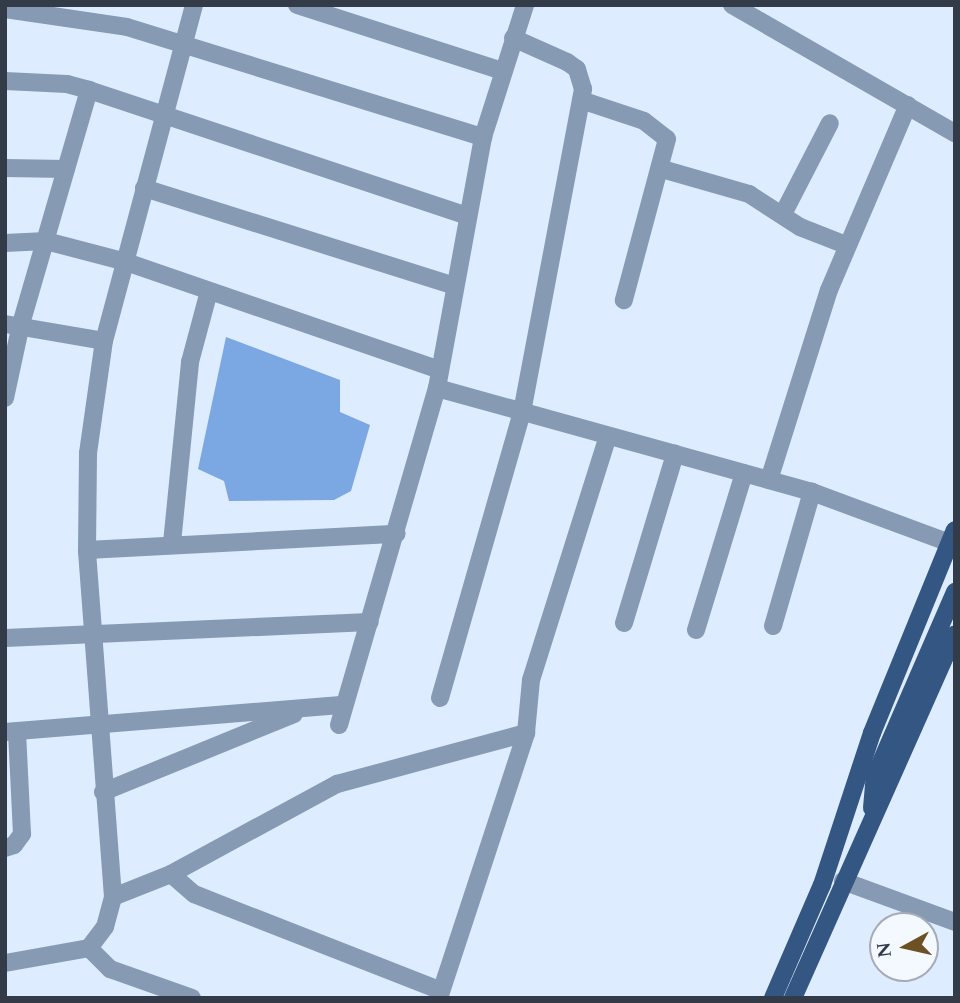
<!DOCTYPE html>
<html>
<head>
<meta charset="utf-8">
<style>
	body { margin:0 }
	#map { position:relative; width:960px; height:1003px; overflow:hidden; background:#deecff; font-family:Spectral,serif }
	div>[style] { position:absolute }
	.water>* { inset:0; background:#7ba7e3 }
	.minor>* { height:18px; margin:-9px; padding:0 9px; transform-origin:9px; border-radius:9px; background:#869ab4 }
	.major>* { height:18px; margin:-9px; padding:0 9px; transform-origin:9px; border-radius:9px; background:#345683 }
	span { translate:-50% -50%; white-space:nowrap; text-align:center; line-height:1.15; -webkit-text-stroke:7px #f4f8ff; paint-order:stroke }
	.frame { position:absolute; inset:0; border:7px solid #323b47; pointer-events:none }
	.north { position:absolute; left:869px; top:912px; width:70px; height:70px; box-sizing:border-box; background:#f4f8ff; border:2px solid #a6acb5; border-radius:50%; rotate:262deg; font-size:19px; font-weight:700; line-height:28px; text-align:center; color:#323b47 }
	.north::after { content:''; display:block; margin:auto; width:24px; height:32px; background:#6d5023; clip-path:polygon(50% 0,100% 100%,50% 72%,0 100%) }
</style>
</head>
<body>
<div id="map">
	<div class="water">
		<i style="clip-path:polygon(226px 337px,340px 380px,340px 412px,370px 425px,351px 491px,334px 500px,229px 501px,224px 481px,198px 469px)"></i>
	</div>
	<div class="minor">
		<i style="left:297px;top:5px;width:215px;rotate:17.8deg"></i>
		<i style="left:732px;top:5px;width:257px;rotate:29.9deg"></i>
		<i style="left:5px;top:9px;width:123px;rotate:8.4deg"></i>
		<i style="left:127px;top:27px;width:373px;rotate:17.2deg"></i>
		<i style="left:5px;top:81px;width:62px;rotate:2.8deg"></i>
		<i style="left:67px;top:84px;width:23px;rotate:15deg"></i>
		<i style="left:89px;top:90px;width:399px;rotate:18.4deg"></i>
		<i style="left:581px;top:100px;width:66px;rotate:18.4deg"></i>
		<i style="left:644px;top:121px;width:29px;rotate:38deg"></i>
		<i style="left:667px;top:139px;width:167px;rotate:105deg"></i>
		<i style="left:5px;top:168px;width:61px;rotate:0.9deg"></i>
		<i style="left:662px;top:169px;width:91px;rotate:16deg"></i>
		<i style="left:749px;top:194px;width:61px;rotate:32.9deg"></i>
		<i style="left:800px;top:227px;width:49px;rotate:21.4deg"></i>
		<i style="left:144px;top:188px;width:326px;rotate:17.5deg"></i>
		<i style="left:783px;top:214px;width:102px;rotate:-62.7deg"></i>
		<i style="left:5px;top:243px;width:41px;rotate:-2.8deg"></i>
		<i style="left:46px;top:241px;width:83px;rotate:14.7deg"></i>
		<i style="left:126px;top:262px;width:332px;rotate:19deg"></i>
		<i style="left:5px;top:324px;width:100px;rotate:9.7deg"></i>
		<i style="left:437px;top:388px;width:389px;rotate:15.5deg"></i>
		<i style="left:812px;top:492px;width:153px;rotate:20.3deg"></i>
		<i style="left:5px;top:398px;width:76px;rotate:-77.8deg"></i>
		<i style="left:21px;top:324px;width:244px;rotate:-73.8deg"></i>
		<i style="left:769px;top:480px;width:199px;rotate:-72.5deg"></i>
		<i style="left:829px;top:290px;width:201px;rotate:-66.9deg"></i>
		<i style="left:172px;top:543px;width:182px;rotate:-84.3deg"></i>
		<i style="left:190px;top:362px;width:73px;rotate:-75deg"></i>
		<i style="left:87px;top:550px;width:310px;rotate:-3deg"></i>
		<i style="left:624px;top:623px;width:177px;rotate:-73.2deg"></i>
		<i style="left:773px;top:626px;width:140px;rotate:-73.8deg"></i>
		<i style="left:696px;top:630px;width:164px;rotate:-73deg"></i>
		<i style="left:5px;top:638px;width:365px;rotate:-2.5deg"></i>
		<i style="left:440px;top:698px;width:298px;rotate:-74deg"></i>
		<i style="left:522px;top:412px;width:329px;rotate:-79.3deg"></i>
		<i style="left:583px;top:89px;width:21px;rotate:-107deg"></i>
		<i style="left:577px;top:69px;width:12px;rotate:-145deg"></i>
		<i style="left:567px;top:62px;width:59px;rotate:-156deg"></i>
		<i style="left:339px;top:725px;width:351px;rotate:-73.8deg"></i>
		<i style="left:437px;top:388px;width:255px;rotate:-79.6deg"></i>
		<i style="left:483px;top:137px;width:139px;rotate:-72.3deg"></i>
		<i style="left:5px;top:732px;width:340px;rotate:-4.6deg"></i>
		<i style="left:103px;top:792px;width:206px;rotate:-22.2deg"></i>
		<i style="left:5px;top:848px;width:9px;rotate:-18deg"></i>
		<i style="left:14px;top:845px;width:14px;rotate:-54deg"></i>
		<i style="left:22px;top:834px;width:103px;rotate:-92.8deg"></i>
		<i style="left:171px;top:874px;width:30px;rotate:41deg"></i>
		<i style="left:194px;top:894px;width:265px;rotate:21.4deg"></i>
		<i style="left:843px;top:881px;width:119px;rotate:20.1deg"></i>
		<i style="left:113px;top:897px;width:62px;rotate:-21.6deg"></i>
		<i style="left:171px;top:874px;width:189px;rotate:-28.5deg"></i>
		<i style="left:337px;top:784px;width:196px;rotate:-15.1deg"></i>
		<i style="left:89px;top:948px;width:30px;rotate:45deg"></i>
		<i style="left:110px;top:969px;width:87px;rotate:19.5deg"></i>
		<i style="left:5px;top:963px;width:85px;rotate:-10.1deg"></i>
		<i style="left:89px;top:948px;width:26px;rotate:-53deg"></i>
		<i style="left:105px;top:927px;width:31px;rotate:-75deg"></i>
		<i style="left:113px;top:897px;width:348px;rotate:-94.3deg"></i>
		<i style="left:87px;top:550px;width:97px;rotate:-89.4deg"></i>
		<i style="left:88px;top:453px;width:113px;rotate:-81.9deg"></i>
		<i style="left:104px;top:341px;width:348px;rotate:-75deg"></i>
		<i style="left:439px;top:998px;width:279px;rotate:-71.8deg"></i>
		<i style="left:526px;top:733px;width:53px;rotate:-84.6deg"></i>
		<i style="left:531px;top:680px;width:256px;rotate:-72.5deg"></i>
	</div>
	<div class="major">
		<i style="left:872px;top:808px;width:32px;rotate:-85deg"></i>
		<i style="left:875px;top:776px;width:201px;rotate:-66.5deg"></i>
		<i style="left:773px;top:998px;width:123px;rotate:-66.6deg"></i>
		<i style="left:822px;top:885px;width:160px;rotate:-71.8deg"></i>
		<i style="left:872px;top:733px;width:219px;rotate:-67.8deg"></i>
		<i style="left:793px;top:998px;width:398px;rotate:-66deg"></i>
	</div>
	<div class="frame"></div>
	<div class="north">N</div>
</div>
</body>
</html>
